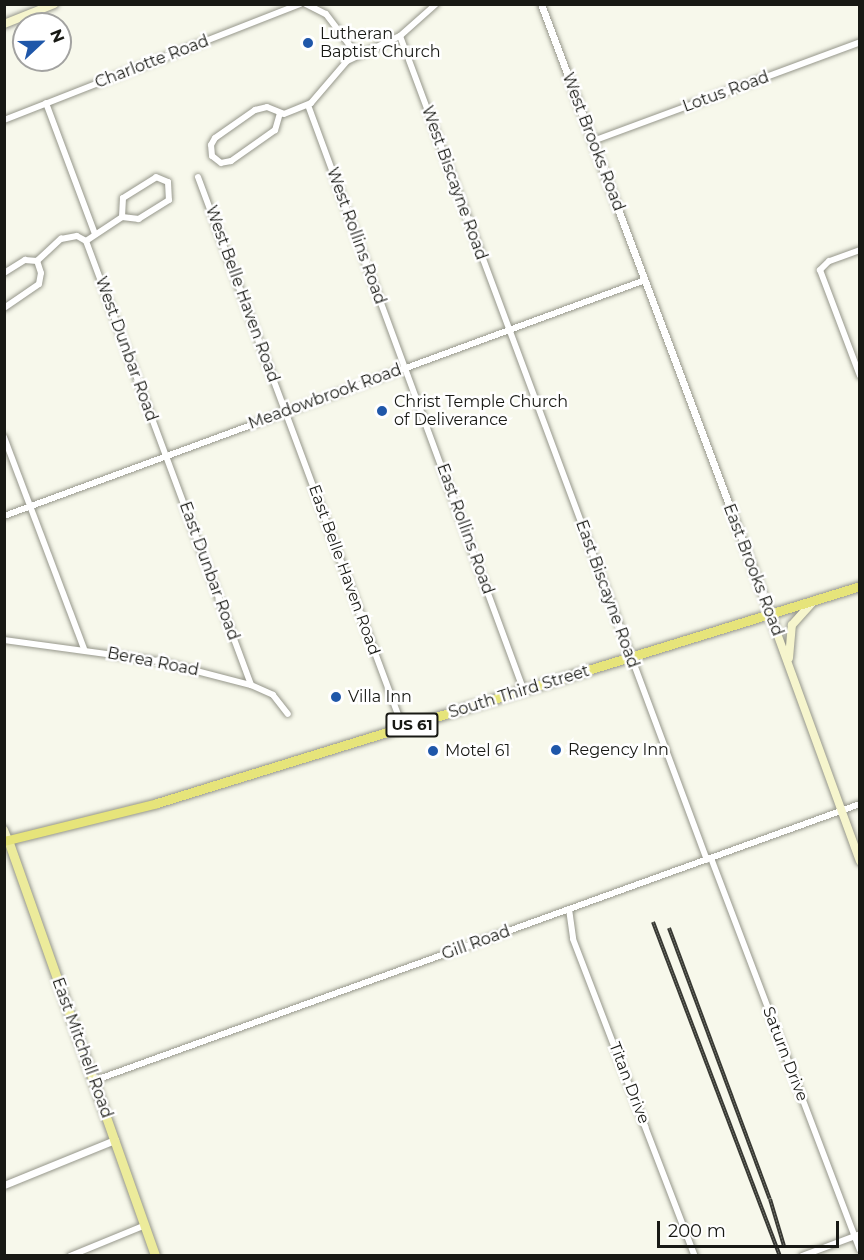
<!DOCTYPE html>
<html>
<head>
<meta charset="utf-8">
<style>
	body { margin:0 }
	#map { position:relative; width:864px; height:1260px; overflow:hidden; background:#f7f8eb; font-family:Montserrat,sans-serif }
	div>[style] { position:absolute }
	.roads { filter:drop-shadow(0 0 2px #96978b) drop-shadow(0 0 2px #96978b) }
	.minor>* { height:6px; margin:-3px; padding:0 3px; transform-origin:3px; border-radius:3px; background:#fff }
	.tertiary>* { height:7px; margin:-3.5px; padding:0 3.5px; transform-origin:3.5px; border-radius:3.5px; background:#fff }
	.secondary>* { height:8px; margin:-4px; padding:0 4px; transform-origin:4px; border-radius:4px; background:#f6f5cd }
	.primary>* { height:9px; margin:-4.5px; padding:0 4.5px; transform-origin:4.5px; border-radius:4.5px; background:#eceb9b }
	.trunk>* { height:9px; margin:-4.5px; padding:0 4.5px; transform-origin:4.5px; border-radius:4.5px; background:#e6e47a }
	.rail>* { height:4px; margin-top:-2px; transform-origin:0; background:repeating-linear-gradient(90deg,#fff 0 4.5px,#393a34 0 9px); box-sizing:border-box; border-block:2px solid #393a34 }
	.dots>* { width:16px; height:16px; translate:-50% -50%; box-sizing:border-box; border:3px solid #fff; border-radius:50% }
	span { translate:-50% -50%; white-space:nowrap; text-align:center; line-height:1.15; -webkit-text-stroke:5px #fff; paint-order:stroke }
	.shield-label span { padding:2px 4px; background:#fff; border:2px solid; border-radius:4px; -webkit-text-stroke-width:0 }
	.shield-label { font-size:15px; color:#181914; font-weight:700 }
	.poi-label { font-size:16px; color:#181914 }
	.left { translate:0 -50%; text-align:left }
	.street-label { font-size:16px; color:#181914 }
	.frame { position:absolute; inset:0; border:6px solid #181914; pointer-events:none }
	.north { position:absolute; left:12px; top:12px; width:60px; height:60px; box-sizing:border-box; background:#fff; border:2px solid #a3a3a1; border-radius:50%; rotate:68deg; font-size:16px; font-weight:700; line-height:24px; text-align:center; color:#181914 }
	.north::after { content:''; display:block; margin:auto; width:21px; height:27px; background:#1f57a9; clip-path:polygon(50% 0,100% 100%,50% 72%,0 100%) }
	.scale { position:absolute; left:657px; top:1221px; width:182px; height:27px; box-sizing:border-box; border:3px solid #181914; border-top:0; padding-left:8px; font-size:18px; line-height:21px; white-space:nowrap; color:#181914; -webkit-text-stroke:4px #fff; paint-order:stroke }
</style>
</head>
<body>
<div id="map">
	<div class="roads">
		<div class="minor">
			<i style="left:306px;top:4px;width:22px;rotate:27deg"></i>
			<i style="left:326px;top:14px;width:51px;rotate:52.9deg"></i>
			<i style="left:400px;top:36px;width:879px;rotate:69.57deg"></i>
			<i style="left:46px;top:103px;width:140px;rotate:69.5deg"></i>
			<i style="left:308px;top:105px;width:625px;rotate:69.77deg"></i>
			<i style="left:280px;top:113px;width:18px;rotate:106deg"></i>
			<i style="left:275px;top:130px;width:54px;rotate:144.8deg"></i>
			<i style="left:231px;top:161px;width:10px;rotate:169deg"></i>
			<i style="left:221px;top:163px;width:11px;rotate:-142deg"></i>
			<i style="left:212px;top:156px;width:11px;rotate:-95deg"></i>
			<i style="left:211px;top:145px;width:8px;rotate:-60deg"></i>
			<i style="left:215px;top:138px;width:49px;rotate:-35deg"></i>
			<i style="left:255px;top:110px;width:12px;rotate:-14deg"></i>
			<i style="left:267px;top:107px;width:18px;rotate:22deg"></i>
			<i style="left:284px;top:114px;width:29px;rotate:-22deg"></i>
			<i style="left:311px;top:103px;width:55px;rotate:-49.4deg"></i>
			<i style="left:347px;top:61px;width:59px;rotate:-25.3deg"></i>
			<i style="left:400px;top:36px;width:48px;rotate:-41.6deg"></i>
			<i style="left:4px;top:120px;width:318px;rotate:-21.4deg"></i>
			<i style="left:593px;top:141px;width:285px;rotate:-20.3deg"></i>
			<i style="left:156px;top:177px;width:13px;rotate:23deg"></i>
			<i style="left:168px;top:182px;width:18px;rotate:87deg"></i>
			<i style="left:169px;top:200px;width:36px;rotate:148deg"></i>
			<i style="left:139px;top:219px;width:17px;rotate:-173deg"></i>
			<i style="left:122px;top:217px;width:19px;rotate:-87deg"></i>
			<i style="left:123px;top:198px;width:39px;rotate:-32deg"></i>
			<i style="left:198px;top:177px;width:588px;rotate:69.59deg"></i>
			<i style="left:86px;top:241px;width:474px;rotate:69.6deg"></i>
			<i style="left:860px;top:250px;width:33px;rotate:160deg"></i>
			<i style="left:829px;top:261px;width:13px;rotate:135deg"></i>
			<i style="left:820px;top:270px;width:113px;rotate:69.3deg"></i>
			<i style="left:37px;top:261px;width:33px;rotate:-43deg"></i>
			<i style="left:61px;top:239px;width:16px;rotate:-11deg"></i>
			<i style="left:77px;top:236px;width:10px;rotate:29deg"></i>
			<i style="left:86px;top:241px;width:43px;rotate:-33.7deg"></i>
			<i style="left:4px;top:273px;width:25px;rotate:-32deg"></i>
			<i style="left:25px;top:260px;width:12px;rotate:5deg"></i>
			<i style="left:4px;top:308px;width:42px;rotate:-34.4deg"></i>
			<i style="left:39px;top:284px;width:11px;rotate:-80deg"></i>
			<i style="left:41px;top:273px;width:13px;rotate:-108deg"></i>
			<i style="left:4px;top:437px;width:227px;rotate:69.3deg"></i>
			<i style="left:4px;top:516px;width:683px;rotate:-20.21deg"></i>
			<i style="left:4px;top:640px;width:155px;rotate:7.8deg"></i>
			<i style="left:158px;top:661px;width:96px;rotate:14.5deg"></i>
			<i style="left:251px;top:685px;width:24px;rotate:24deg"></i>
			<i style="left:273px;top:695px;width:24px;rotate:52deg"></i>
			<i style="left:711px;top:858px;width:419px;rotate:69.2deg"></i>
			<i style="left:569px;top:909px;width:30px;rotate:82deg"></i>
			<i style="left:573px;top:939px;width:340px;rotate:69deg"></i>
			<i style="left:93px;top:1081px;width:815px;rotate:-19.86deg"></i>
			<i style="left:70px;top:1256px;width:79px;rotate:-22.3deg"></i>
			<i style="left:802px;top:1256px;width:60px;rotate:-20.6deg"></i>
		</div>
		<div class="tertiary">
			<i style="left:541px;top:4px;width:652px;rotate:69.42deg"></i>
			<i style="left:4px;top:1185px;width:120px;rotate:-22.1deg"></i>
		</div>
		<div class="secondary">
			<i style="left:4px;top:24px;width:54px;rotate:-21.8deg"></i>
			<i style="left:770px;top:614px;width:263px;rotate:70deg"></i>
			<i style="left:789px;top:658px;width:33px;rotate:-85deg"></i>
			<i style="left:792px;top:625px;width:31px;rotate:-48deg"></i>
			<i style="left:4px;top:830px;width:11px;rotate:68deg"></i>
		</div>
		<div class="primary">
			<i style="left:8px;top:840px;width:441px;rotate:70.5deg"></i>
		</div>
		<div class="trunk">
			<i style="left:4px;top:841px;width:158px;rotate:-13.9deg"></i>
			<i style="left:157px;top:803px;width:736px;rotate:-17.15deg"></i>
		</div>
	</div>
	<div class="rail">
		<i style="left:653px;top:922px;width:357px;rotate:69.2deg"></i>
		<i style="left:669px;top:928px;width:289px;rotate:69.6deg"></i>
		<i style="left:770px;top:1199px;width:49px;rotate:73.4deg"></i>
	</div>
	<div class="dots">
		<i style="left:308px;top:43px;background:#1f57a9"></i>
		<i style="left:382px;top:411px;background:#1f57a9"></i>
		<i style="left:336px;top:697px;background:#1f57a9"></i>
		<i style="left:556px;top:750px;background:#1f57a9"></i>
		<i style="left:433px;top:751px;background:#1f57a9"></i>
	</div>
	<div class="shield-label">
		<span style="left:412px;top:725px">US 61</span>
	</div>
	<div class="poi-label">
		<span class="left" style="left:320px;top:43px">Lutheran<br>Baptist Church</span>
		<span class="left" style="left:394px;top:411px">Christ Temple Church<br>of Deliverance</span>
		<span class="left" style="left:348px;top:697px">Villa Inn</span>
		<span class="left" style="left:568px;top:750px">Regency Inn</span>
		<span class="left" style="left:445px;top:751px">Motel 61</span>
	</div>
	<div class="street-label">
		<span style="left:152px;top:62px;rotate:-21deg">Charlotte Road</span>
		<span style="left:726px;top:92px;rotate:-20deg">Lotus Road</span>
		<span style="left:593px;top:142px;rotate:69deg">West Brooks Road</span>
		<span style="left:454px;top:183px;rotate:70deg">West Biscayne Road</span>
		<span style="left:356px;top:236px;rotate:70deg">West Rollins Road</span>
		<span style="left:242px;top:294px;rotate:70deg">West Belle Haven Road</span>
		<span style="left:126px;top:349px;rotate:70deg">West Dunbar Road</span>
		<span style="left:325px;top:397px;rotate:-20deg">Meadowbrook Road</span>
		<span style="left:465px;top:529px;rotate:70deg">East Rollins Road</span>
		<span style="left:344px;top:570px;rotate:70deg">East Belle Haven Road</span>
		<span style="left:753px;top:570px;rotate:69deg">East Brooks Road</span>
		<span style="left:209px;top:571px;rotate:70deg">East Dunbar Road</span>
		<span style="left:607px;top:594px;rotate:70deg">East Biscayne Road</span>
		<span style="left:153px;top:662px;rotate:11deg">Berea Road</span>
		<span style="left:519px;top:692px;rotate:-17deg">South Third Street</span>
		<span style="left:476px;top:943px;rotate:-20deg">Gill Road</span>
		<span style="left:82px;top:1048px;rotate:70deg">East Mitchell Road</span>
		<span style="left:785px;top:1054px;rotate:69deg">Saturn Drive</span>
		<span style="left:629px;top:1083px;rotate:69deg">Titan Drive</span>
	</div>
	<div class="frame"></div>
	<div class="north">N</div>
	<div class="scale">200 m</div>
</div>
</body>
</html>
